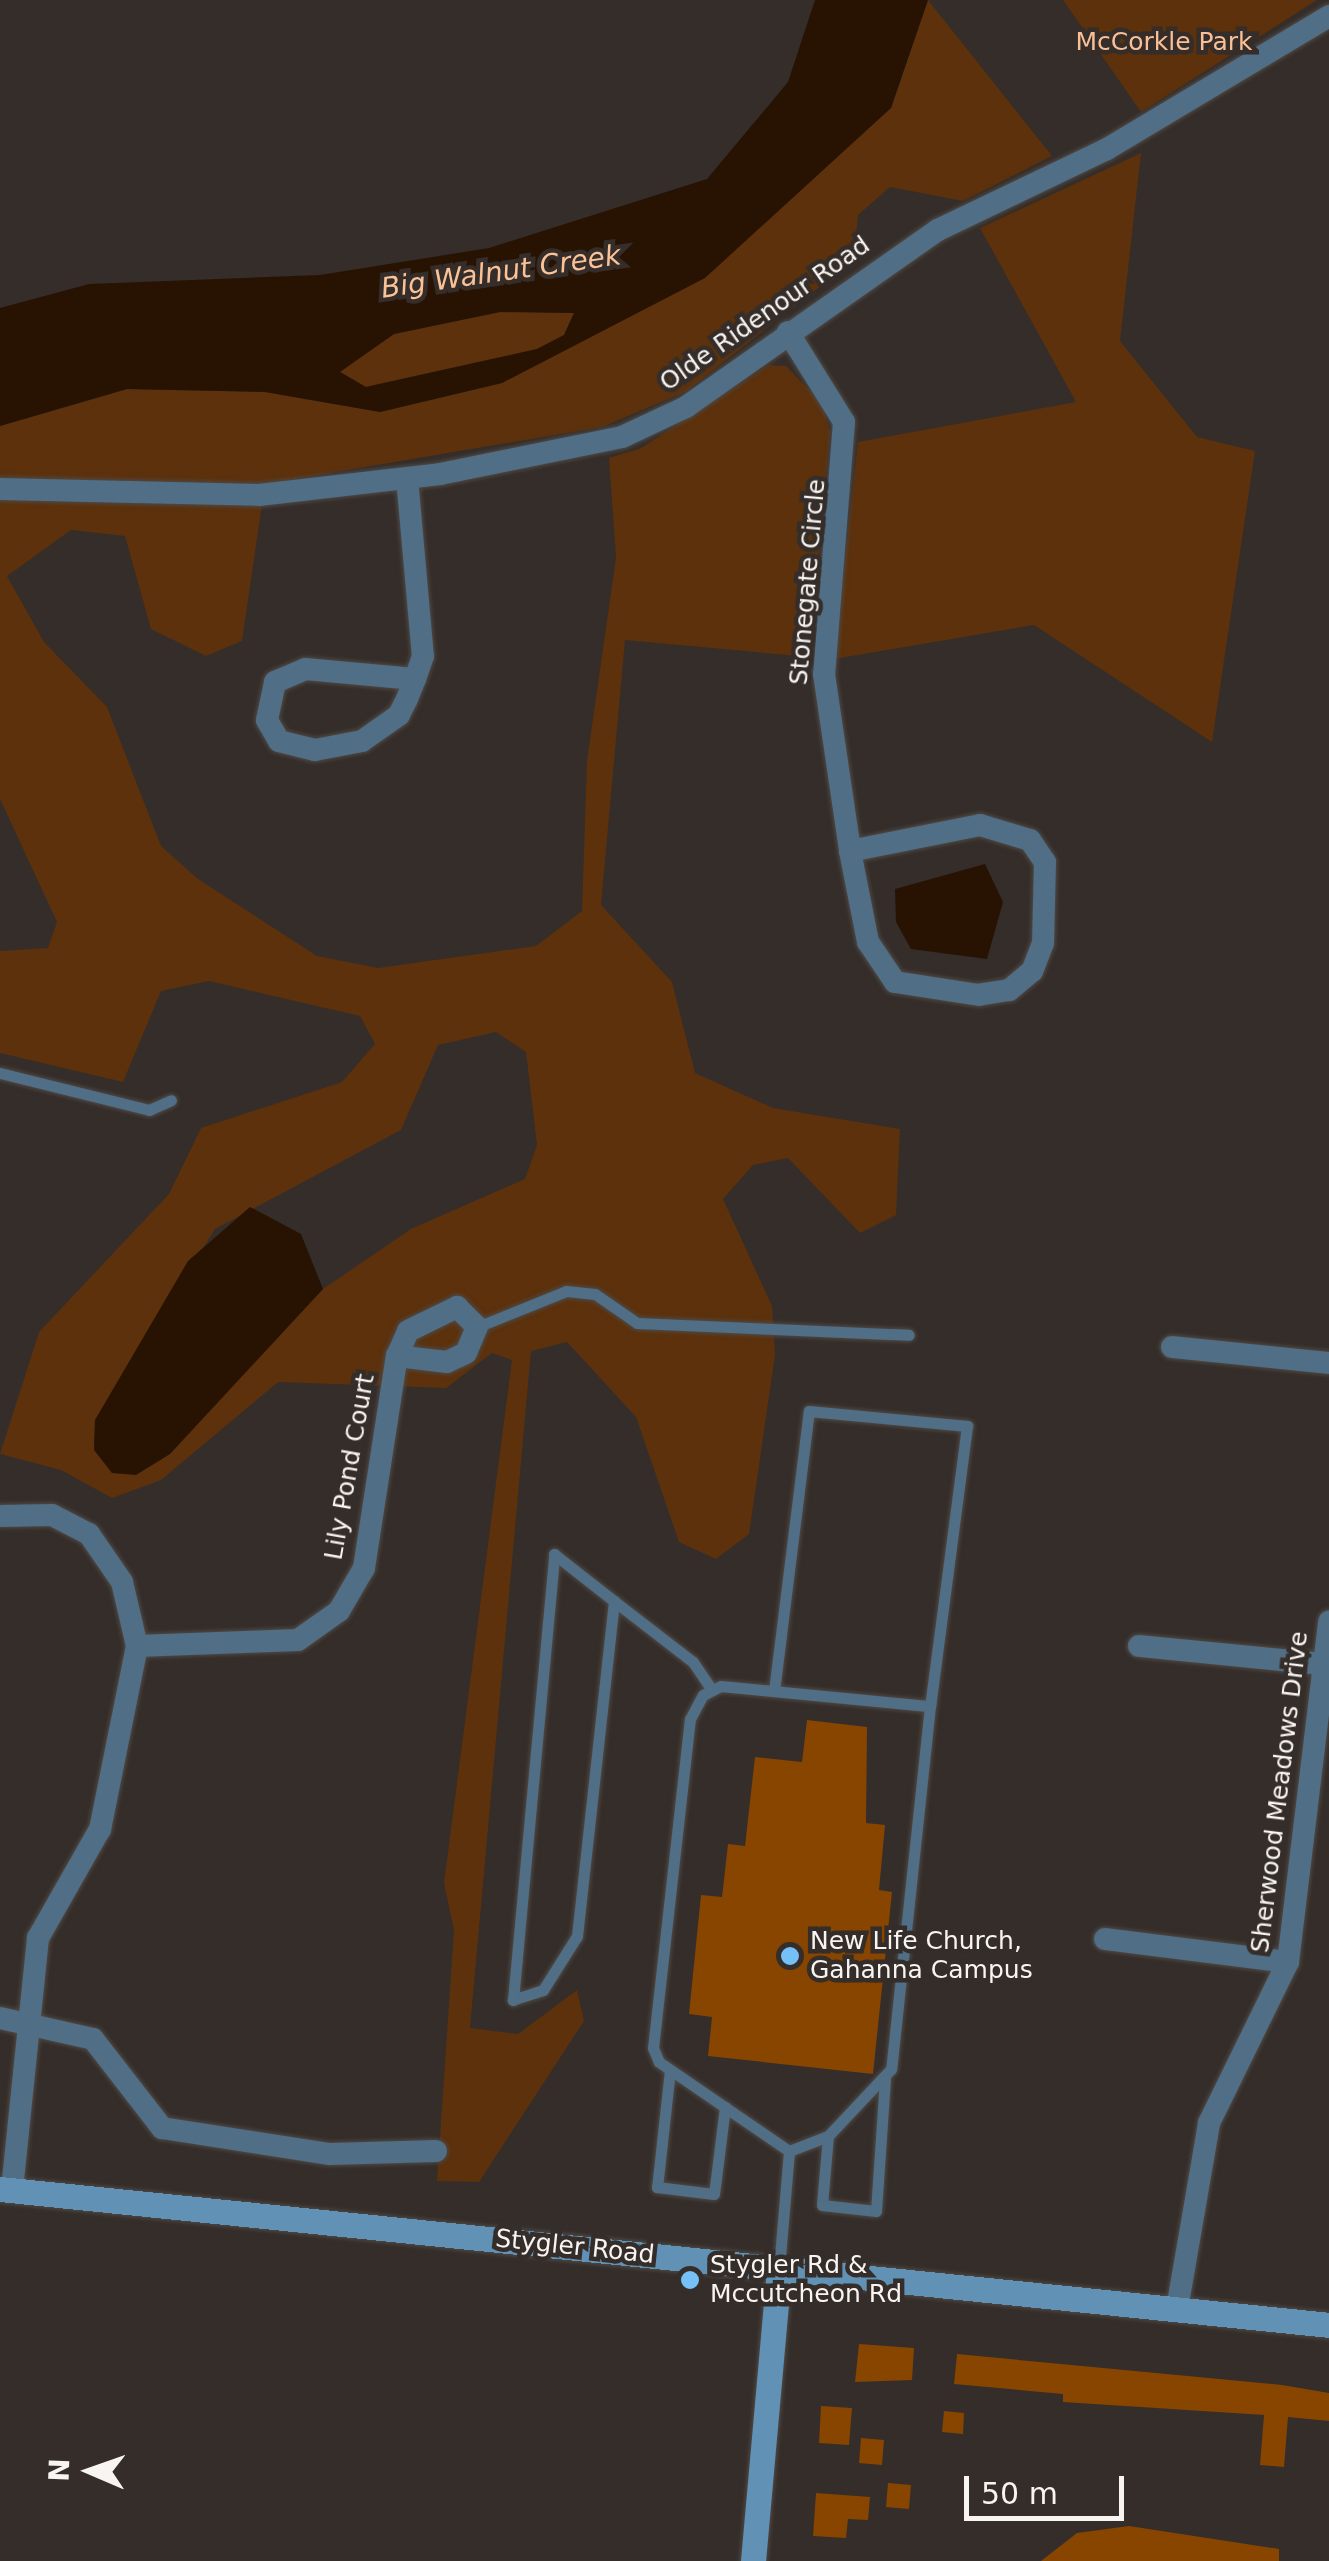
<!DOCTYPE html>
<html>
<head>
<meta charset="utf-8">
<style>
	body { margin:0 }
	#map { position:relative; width:1329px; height:2561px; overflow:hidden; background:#342d29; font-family:"DejaVu Sans",sans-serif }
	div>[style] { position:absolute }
	.green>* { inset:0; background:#5c310c }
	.water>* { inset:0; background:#281303 }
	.building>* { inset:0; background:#874500 }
	.roads { filter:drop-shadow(0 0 2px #4f4945) drop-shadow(0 0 2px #4f4945) }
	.service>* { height:11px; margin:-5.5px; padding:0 5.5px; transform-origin:5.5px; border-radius:5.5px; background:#506e85 }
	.minor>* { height:22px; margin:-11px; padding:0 11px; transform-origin:11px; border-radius:11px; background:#506e85 }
	.secondary>* { height:25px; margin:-12.5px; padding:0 12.5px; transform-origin:12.5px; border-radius:12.5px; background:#6192b6 }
	.dots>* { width:28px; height:28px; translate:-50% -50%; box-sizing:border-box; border:5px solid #342d29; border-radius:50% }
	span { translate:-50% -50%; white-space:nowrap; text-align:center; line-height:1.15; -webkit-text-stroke:9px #342d29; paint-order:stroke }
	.park-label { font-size:25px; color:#f9bf96 }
	.street-label { font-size:25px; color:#f8f4f1 }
	.poi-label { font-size:25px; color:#f8f4f1 }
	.left { translate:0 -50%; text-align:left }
	.water-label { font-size:28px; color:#fbc298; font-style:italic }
	.north { position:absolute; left:40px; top:2421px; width:100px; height:100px; -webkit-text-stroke:8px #342d29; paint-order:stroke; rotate:272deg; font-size:28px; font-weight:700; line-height:40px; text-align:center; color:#f8f4f1 }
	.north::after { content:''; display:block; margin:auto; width:35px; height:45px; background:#f8f4f1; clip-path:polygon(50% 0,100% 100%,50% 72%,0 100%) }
	.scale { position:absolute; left:964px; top:2476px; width:160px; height:45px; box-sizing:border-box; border:5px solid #f8f4f1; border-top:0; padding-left:12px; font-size:30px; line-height:35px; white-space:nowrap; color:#f8f4f1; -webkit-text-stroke:8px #342d29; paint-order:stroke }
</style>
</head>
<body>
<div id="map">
	<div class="green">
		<i style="clip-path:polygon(evenodd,928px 0,1052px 156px,963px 201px,890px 187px,858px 215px,854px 260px,685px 392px,602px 427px,265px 484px,242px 641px,206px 656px,151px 629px,125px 536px,71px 530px,7px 576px,44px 642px,107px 707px,161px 846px,198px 879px,317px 956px,378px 968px,536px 946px,582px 911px,587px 761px,616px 558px,609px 458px,641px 448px,769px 365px,786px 366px,822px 403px,830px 432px,809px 657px,625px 640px,601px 905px,672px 982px,695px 1073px,773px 1108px,900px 1129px,896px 1215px,860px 1233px,788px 1158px,753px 1165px,723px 1199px,772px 1306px,775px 1355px,749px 1534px,716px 1559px,679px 1542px,636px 1417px,567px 1342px,531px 1351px,470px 2028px,518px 2034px,577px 1990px,584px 2021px,479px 2182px,437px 2181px,454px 1930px,444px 1883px,512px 1360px,492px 1353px,446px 1388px,278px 1382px,161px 1480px,112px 1498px,61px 1470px,0 1454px,39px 1332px,169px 1194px,201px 1128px,342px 1082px,375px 1044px,360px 1016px,209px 981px,161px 991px,123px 1082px,0 1053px,0 951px,48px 948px,57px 922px,0 799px,0 426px,127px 389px,265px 392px,380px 412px,502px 383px,891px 108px,928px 0,496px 1032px,526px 1052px,537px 1145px,525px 1179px,411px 1229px,323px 1289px,206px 1408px,94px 1450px,95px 1420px,215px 1229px,401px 1130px,438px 1045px,496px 1032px)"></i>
		<i style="clip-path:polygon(1063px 0,1317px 0,1141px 112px)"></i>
		<i style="clip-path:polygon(1141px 153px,1120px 341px,1197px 437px,1255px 451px,1212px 742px,1034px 625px,834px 659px,858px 442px,1076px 402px,980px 228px)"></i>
		<i style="clip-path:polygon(500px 312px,574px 313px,564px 335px,537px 349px,365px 387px,339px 371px,394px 334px)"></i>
	</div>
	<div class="water">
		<i style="clip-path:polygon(evenodd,815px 0,928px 0,891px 108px,705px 278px,502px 383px,380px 412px,265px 392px,127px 389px,0 426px,0 308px,89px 284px,320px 275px,489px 248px,707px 179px,788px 82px,815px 0,500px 312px,574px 313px,564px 335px,537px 349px,366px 387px,340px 372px,394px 334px,500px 312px)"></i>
		<i style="clip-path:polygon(985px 864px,1003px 902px,987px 959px,911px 949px,896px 922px,895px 889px)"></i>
		<i style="clip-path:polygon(250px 1207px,301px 1234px,323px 1289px,170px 1454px,136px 1475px,112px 1473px,94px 1450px,95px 1420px,188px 1261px)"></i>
	</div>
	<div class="building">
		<i style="clip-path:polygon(807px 1720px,867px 1727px,866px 1823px,885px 1825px,879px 1890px,892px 1892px,873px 2074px,708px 2056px,712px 2017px,689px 2014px,701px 1895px,722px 1897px,728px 1844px,745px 1846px,755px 1757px,802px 1762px)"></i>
		<i style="clip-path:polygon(859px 2344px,914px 2348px,912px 2380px,855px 2382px)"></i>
		<i style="clip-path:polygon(957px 2354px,1282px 2385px,1329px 2393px,1329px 2421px,1288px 2417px,1284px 2467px,1260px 2465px,1264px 2415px,1063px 2402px,1063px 2394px,954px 2384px)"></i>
		<i style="clip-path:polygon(821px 2406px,852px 2408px,849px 2445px,819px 2443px)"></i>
		<i style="clip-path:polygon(944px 2411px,964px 2413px,963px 2434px,942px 2432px)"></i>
		<i style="clip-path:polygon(861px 2438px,884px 2440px,882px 2465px,859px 2463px)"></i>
		<i style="clip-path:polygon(888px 2483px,911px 2485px,909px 2509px,886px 2507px)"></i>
		<i style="clip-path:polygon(816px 2493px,870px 2497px,868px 2520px,848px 2519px,846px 2538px,813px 2536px)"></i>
		<i style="clip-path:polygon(1129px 2526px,1279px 2549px,1279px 2561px,1041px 2561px,1077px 2533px)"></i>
	</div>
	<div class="roads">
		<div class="service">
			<i style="left:0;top:1073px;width:154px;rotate:13.9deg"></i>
			<i style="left:149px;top:1110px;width:24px;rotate:-24deg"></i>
			<i style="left:477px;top:1327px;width:96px;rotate:-22deg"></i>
			<i style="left:566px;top:1291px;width:29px;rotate:6deg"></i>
			<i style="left:595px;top:1294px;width:51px;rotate:34.6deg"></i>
			<i style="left:637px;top:1323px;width:272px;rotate:2.5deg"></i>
			<i style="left:614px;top:1601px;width:337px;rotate:96.3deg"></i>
			<i style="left:577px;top:1936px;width:64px;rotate:122.2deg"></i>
			<i style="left:543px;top:1990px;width:32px;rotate:162deg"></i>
			<i style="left:513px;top:2000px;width:448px;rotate:-84.7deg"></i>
			<i style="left:554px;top:1554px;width:76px;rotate:38.1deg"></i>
			<i style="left:614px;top:1601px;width:100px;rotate:37.7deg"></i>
			<i style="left:693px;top:1662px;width:34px;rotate:56deg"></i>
			<i style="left:721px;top:1686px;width:210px;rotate:5.5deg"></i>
			<i style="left:930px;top:1706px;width:365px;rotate:96.1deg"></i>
			<i style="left:891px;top:2069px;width:92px;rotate:133.2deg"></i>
			<i style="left:828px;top:2136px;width:42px;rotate:159deg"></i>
			<i style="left:789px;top:2151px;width:158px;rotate:-145.6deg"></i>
			<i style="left:659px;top:2062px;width:15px;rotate:-113deg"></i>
			<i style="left:653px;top:2048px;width:331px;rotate:-83.6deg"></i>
			<i style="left:690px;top:1719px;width:27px;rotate:-62deg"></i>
			<i style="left:703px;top:1695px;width:20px;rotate:-27deg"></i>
			<i style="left:774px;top:1691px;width:282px;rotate:-82.9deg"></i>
			<i style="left:809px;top:1411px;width:159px;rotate:5.4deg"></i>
			<i style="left:967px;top:1426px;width:282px;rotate:97.5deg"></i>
			<i style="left:670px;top:2070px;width:118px;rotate:96.3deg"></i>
			<i style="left:657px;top:2187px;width:57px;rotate:7deg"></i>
			<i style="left:714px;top:2194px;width:88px;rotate:-82.8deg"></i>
			<i style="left:828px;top:2136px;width:69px;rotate:95deg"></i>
			<i style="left:822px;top:2205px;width:54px;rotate:6.3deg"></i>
			<i style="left:876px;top:2211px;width:132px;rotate:-86.1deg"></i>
			<i style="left:779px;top:2268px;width:117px;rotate:-85.1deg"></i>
		</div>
		<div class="minor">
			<i style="left:788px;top:332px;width:106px;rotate:58.1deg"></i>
			<i style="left:844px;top:422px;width:253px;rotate:94.5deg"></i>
			<i style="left:824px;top:674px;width:179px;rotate:81.6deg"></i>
			<i style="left:407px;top:478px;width:179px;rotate:84.9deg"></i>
			<i style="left:423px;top:656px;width:24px;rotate:109deg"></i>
			<i style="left:415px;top:679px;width:22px;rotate:112deg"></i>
			<i style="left:407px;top:699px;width:18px;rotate:117deg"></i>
			<i style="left:399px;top:715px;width:45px;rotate:144.9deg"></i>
			<i style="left:362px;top:741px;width:48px;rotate:169.2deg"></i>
			<i style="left:315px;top:750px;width:37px;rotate:-166deg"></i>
			<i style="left:279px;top:741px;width:24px;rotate:-120deg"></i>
			<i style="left:267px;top:720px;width:39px;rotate:-78deg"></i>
			<i style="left:275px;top:682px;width:33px;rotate:-23deg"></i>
			<i style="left:305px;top:669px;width:110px;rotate:5.2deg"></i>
			<i style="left:0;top:489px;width:259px;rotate:1.3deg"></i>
			<i style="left:259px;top:495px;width:182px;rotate:-6.6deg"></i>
			<i style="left:440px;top:474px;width:186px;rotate:-11.5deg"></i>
			<i style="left:622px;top:437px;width:71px;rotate:-25.1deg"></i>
			<i style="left:686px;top:407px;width:308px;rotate:-35.1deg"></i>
			<i style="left:938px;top:230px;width:187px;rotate:-25.6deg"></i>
			<i style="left:1107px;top:149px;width:259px;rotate:-30.9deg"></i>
			<i style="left:980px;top:825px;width:52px;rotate:16.7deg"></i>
			<i style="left:1030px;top:840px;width:27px;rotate:56deg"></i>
			<i style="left:1045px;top:862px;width:81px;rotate:91.4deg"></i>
			<i style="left:1043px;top:943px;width:30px;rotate:111deg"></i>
			<i style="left:1032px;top:971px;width:30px;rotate:140deg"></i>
			<i style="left:1009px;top:990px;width:30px;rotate:171deg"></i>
			<i style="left:979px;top:995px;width:85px;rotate:-171.2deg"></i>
			<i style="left:895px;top:982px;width:48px;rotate:-124deg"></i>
			<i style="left:868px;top:942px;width:93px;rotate:-101.2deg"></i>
			<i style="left:850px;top:851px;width:133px;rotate:-11.3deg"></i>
			<i style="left:457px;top:1307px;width:28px;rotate:45deg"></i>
			<i style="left:477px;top:1327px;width:28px;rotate:113deg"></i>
			<i style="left:466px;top:1353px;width:21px;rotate:155deg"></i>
			<i style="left:447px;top:1362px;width:50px;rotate:-173.2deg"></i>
			<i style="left:397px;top:1356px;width:27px;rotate:-66deg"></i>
			<i style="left:408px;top:1331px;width:55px;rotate:-26.1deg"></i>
			<i style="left:1172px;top:1347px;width:158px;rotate:5.8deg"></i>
			<i style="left:0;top:1516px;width:52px;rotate:-1.1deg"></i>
			<i style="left:52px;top:1515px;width:42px;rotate:27.2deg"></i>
			<i style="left:89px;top:1534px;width:58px;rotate:55.5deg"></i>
			<i style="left:122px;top:1582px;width:66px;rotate:76.8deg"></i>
			<i style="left:137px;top:1646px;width:187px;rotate:101.4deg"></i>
			<i style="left:100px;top:1829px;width:125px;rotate:119.6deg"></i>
			<i style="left:38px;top:1938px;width:253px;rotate:95.9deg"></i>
			<i style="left:137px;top:1646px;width:161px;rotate:-2.1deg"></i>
			<i style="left:298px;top:1640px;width:50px;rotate:-35.3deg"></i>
			<i style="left:339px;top:1611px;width:50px;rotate:-59.8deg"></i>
			<i style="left:364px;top:1568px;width:215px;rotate:-81.2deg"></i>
			<i style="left:1139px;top:1646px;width:186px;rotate:5.6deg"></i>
			<i style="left:1105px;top:1939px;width:184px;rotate:7.2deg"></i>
			<i style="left:0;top:2018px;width:95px;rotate:12.7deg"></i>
			<i style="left:93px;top:2039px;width:113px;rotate:52.2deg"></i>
			<i style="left:162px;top:2128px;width:170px;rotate:8.8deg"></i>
			<i style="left:330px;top:2154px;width:106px;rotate:-1.6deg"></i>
			<i style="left:1177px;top:2309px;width:189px;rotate:-80.2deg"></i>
			<i style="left:1209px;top:2123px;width:179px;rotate:-63.9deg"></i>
			<i style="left:1288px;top:1962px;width:343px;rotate:-83.1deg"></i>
		</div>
		<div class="secondary">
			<i style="left:0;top:2189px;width:1336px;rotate:5.84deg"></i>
			<i style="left:753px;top:2561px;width:294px;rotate:-84.9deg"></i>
		</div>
	</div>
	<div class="dots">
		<i style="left:790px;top:1956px;background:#75c0f6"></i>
		<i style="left:690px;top:2280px;background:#75c0f6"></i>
	</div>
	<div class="park-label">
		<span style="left:1164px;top:42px">McCorkle Park</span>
	</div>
	<div class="street-label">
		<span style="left:765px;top:314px;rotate:-35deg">Olde Ridenour Road</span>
		<span style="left:808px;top:582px;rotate:-85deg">Stonegate Circle</span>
		<span style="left:350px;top:1467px;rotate:-80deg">Lily Pond Court</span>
		<span style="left:1280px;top:1792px;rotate:-83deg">Sherwood Meadows Drive</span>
		<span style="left:575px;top:2247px;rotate:6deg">Stygler Road</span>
	</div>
	<div class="poi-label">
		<span class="left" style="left:810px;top:1956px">New Life Church,<br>Gahanna Campus</span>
		<span class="left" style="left:710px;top:2280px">Stygler Rd &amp;<br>Mccutcheon Rd</span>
	</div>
	<div class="water-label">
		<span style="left:501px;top:272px;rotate:-8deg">Big Walnut Creek</span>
	</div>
	<div class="north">N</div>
	<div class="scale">50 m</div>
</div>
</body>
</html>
